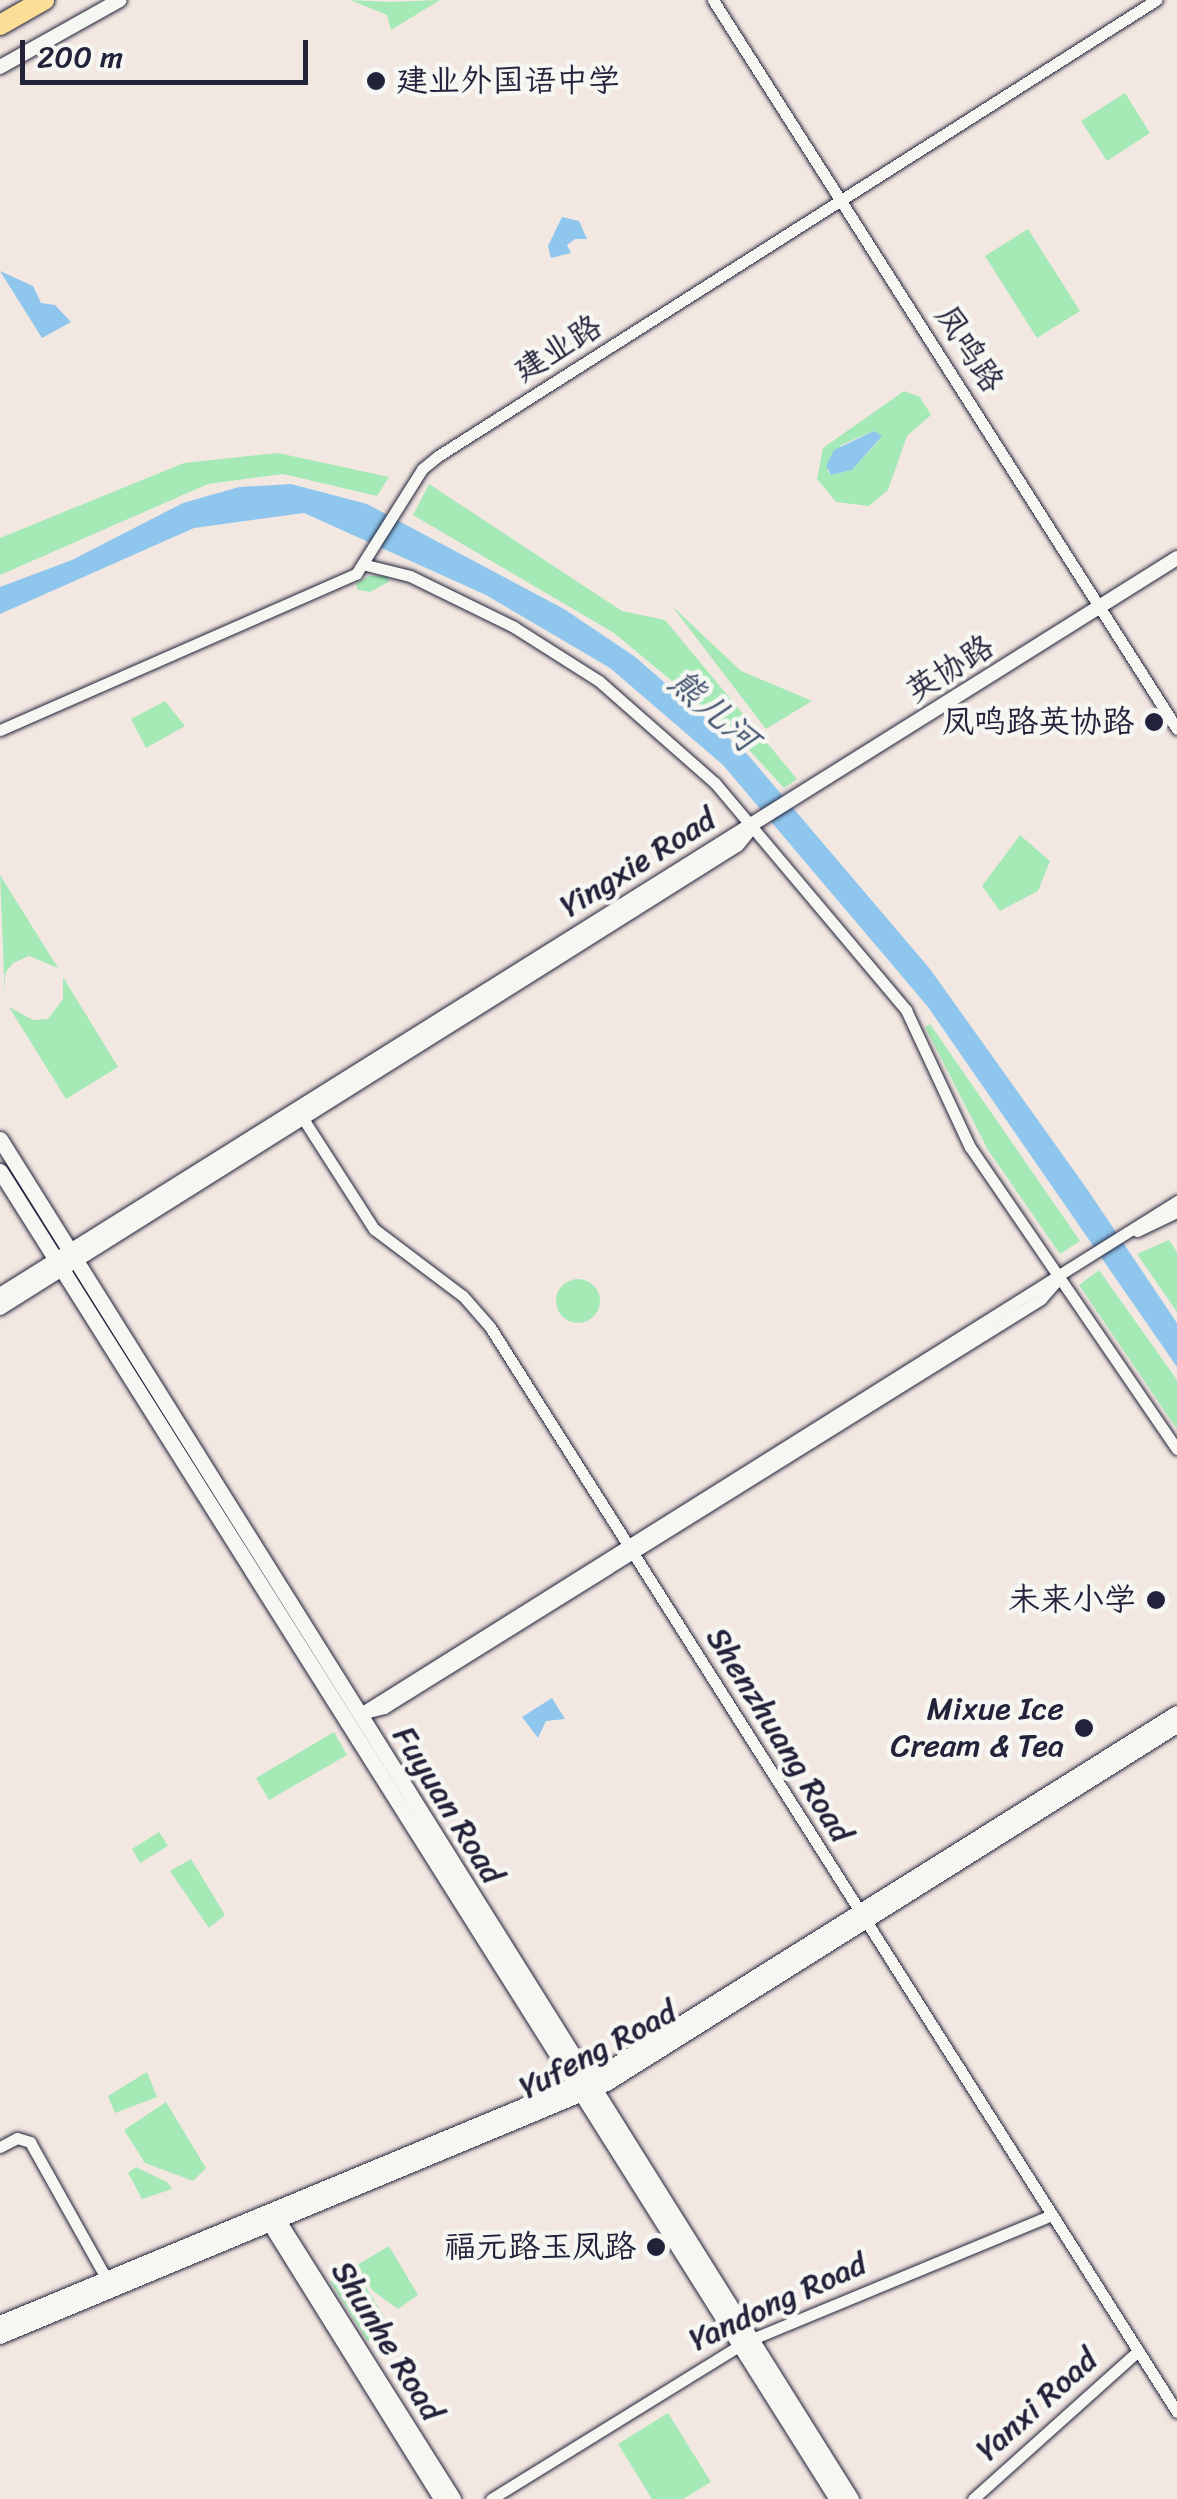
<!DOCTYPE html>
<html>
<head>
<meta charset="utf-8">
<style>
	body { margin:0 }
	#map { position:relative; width:1177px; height:2499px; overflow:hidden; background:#f3e7e2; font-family:Sriracha,"LXGW WenKai TC",sans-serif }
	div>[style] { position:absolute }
	.green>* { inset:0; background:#a5eab6 }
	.round { border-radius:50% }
	.water>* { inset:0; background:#8fc6ed }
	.roads { filter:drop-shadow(0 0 2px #22223b) drop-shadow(0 0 2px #22223b) }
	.minor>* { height:11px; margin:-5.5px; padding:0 5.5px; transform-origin:5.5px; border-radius:5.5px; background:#f6f6f2 }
	.tertiary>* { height:14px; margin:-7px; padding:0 7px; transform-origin:7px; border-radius:7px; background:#f6f6f2 }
	.secondary>* { height:15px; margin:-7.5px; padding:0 7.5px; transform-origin:7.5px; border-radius:7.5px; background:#f6f6f2 }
	.trunk>* { height:20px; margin:-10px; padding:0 10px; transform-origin:10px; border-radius:10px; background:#fdde96 }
	.dots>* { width:28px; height:28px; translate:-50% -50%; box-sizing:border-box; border:5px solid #f6f6f2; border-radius:50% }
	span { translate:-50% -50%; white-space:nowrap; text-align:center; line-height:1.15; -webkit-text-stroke:9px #f6f6f2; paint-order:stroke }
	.poi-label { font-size:32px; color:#22223b }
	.left { translate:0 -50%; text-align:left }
	.right { translate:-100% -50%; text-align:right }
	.street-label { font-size:32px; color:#22223b }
	.water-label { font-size:35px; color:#435370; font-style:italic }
	.scale { position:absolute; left:20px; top:40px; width:288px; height:45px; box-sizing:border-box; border:5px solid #22223b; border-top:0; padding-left:12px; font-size:30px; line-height:35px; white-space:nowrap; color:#22223b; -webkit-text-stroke:8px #f6f6f2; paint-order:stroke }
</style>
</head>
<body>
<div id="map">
	<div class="green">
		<i style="clip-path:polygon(350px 0,391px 2px,440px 0,391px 30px,387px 15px)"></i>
		<i style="clip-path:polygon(1125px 93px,1150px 133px,1107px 161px,1081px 121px)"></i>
		<i style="clip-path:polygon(1028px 229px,1080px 311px,1037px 338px,985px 256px)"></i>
		<i style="clip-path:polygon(evenodd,904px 391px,920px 397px,931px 415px,907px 436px,888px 490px,869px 506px,836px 502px,817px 479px,823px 448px,904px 391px,874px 431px,879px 440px,852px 470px,831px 475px,827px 470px,841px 445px,874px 431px)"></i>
		<i style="clip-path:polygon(278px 453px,389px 477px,377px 496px,283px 474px,208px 484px,0 575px,0 538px,184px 463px)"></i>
		<i style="clip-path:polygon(429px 484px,622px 611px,665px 620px,797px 779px,784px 788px,731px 730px,614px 633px,413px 515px)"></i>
		<i style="clip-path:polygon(369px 576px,386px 576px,390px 581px,370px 592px,358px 590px,356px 584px)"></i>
		<i style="clip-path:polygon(672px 606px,741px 671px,812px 701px,766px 729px)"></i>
		<i style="clip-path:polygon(165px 701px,185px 726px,146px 748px,131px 719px)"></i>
		<i style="clip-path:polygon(1020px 835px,1050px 861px,1038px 891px,1000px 911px,982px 886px)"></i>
		<i style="clip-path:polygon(0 875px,58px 968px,29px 956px,13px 963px,5px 973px,5px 999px)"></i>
		<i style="clip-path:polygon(63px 977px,118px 1067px,66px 1099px,9px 1007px,33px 1020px,48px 1019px,63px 999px)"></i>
		<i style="clip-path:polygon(930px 1024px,1080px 1241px,1060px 1254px,988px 1150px,925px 1027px)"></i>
		<i style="clip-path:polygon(1169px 1240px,1177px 1252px,1177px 1312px,1137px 1254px)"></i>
		<i style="clip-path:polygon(1099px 1270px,1177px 1380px,1177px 1429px,1079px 1285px)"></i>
		<i class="round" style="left:556px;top:1279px;width:44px;height:44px"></i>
		<i style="clip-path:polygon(334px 1732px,347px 1755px,269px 1800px,256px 1778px)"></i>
		<i style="clip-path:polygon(159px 1832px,168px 1846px,140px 1863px,132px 1849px)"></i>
		<i style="clip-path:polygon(191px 1859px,225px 1915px,209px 1928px,170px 1871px)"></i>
		<i style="clip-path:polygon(147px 2072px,157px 2097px,115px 2113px,108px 2096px)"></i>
		<i style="clip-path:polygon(166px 2102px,206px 2168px,193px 2181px,145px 2163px,124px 2130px)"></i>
		<i style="clip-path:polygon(136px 2167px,167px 2182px,172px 2189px,142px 2199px,128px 2173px)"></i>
		<i style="clip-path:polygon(389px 2246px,418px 2295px,398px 2309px,373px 2291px,357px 2265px)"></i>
		<i style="clip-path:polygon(353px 2266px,391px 2328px,368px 2342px,330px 2281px)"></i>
		<i style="clip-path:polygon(668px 2413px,711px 2482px,683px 2499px,652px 2499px,618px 2444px)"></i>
	</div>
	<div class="water">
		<i style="clip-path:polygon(562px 217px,579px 221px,587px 239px,575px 239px,567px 245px,571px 253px,551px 258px,548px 246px)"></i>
		<i style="clip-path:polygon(0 271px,33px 286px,41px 303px,55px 305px,71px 322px,42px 338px)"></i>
		<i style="clip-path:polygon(874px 431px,882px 436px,852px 470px,831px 475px,826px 466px,834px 450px)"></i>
		<i style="clip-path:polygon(291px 484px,367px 504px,564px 609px,634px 656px,748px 755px,930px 969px,1087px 1189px,1177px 1323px,1177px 1367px,928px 1007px,723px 765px,610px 668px,486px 595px,304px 513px,194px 528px,0 614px,0 587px,72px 560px,183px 503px,239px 487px)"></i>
		<i style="clip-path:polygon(552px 1698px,565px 1719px,546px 1721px,538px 1738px,522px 1717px)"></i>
	</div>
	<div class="roads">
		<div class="minor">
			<i style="left:713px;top:0;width:864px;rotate:57.52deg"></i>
			<i style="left:366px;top:565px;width:45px;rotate:14deg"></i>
			<i style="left:410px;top:576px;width:116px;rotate:26.1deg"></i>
			<i style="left:514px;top:627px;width:101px;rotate:32.4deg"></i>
			<i style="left:599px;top:681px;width:154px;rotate:41.3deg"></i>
			<i style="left:715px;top:783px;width:297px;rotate:49.9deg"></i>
			<i style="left:906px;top:1010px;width:151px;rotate:65deg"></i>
			<i style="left:970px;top:1147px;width:366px;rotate:55.6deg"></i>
			<i style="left:0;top:730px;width:389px;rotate:-23.7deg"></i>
			<i style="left:356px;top:574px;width:124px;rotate:-57.8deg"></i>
			<i style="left:422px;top:469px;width:21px;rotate:-39deg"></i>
			<i style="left:438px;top:456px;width:851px;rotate:-32.42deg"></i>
			<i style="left:302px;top:1117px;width:133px;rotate:57.3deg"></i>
			<i style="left:374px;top:1229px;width:111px;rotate:37deg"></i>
			<i style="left:463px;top:1296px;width:41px;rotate:48.9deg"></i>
			<i style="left:490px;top:1327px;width:1284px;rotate:57.66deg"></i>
			<i style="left:1137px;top:1231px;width:44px;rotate:-25.4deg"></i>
			<i style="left:365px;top:1713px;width:20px;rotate:-15deg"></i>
			<i style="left:384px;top:1708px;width:774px;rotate:-31.9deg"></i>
			<i style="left:1041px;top:1299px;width:23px;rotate:-49deg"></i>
			<i style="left:359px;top:1714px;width:966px;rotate:-32.09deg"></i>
			<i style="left:0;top:2147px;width:19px;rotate:-28deg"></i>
			<i style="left:17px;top:2138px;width:14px;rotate:17deg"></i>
			<i style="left:30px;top:2142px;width:158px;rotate:60.8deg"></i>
			<i style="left:491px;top:2499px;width:299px;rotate:-31.7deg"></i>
			<i style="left:745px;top:2342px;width:332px;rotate:-22.5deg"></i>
			<i style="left:973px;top:2499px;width:222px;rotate:-41.9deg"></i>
		</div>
		<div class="tertiary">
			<i style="left:0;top:67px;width:137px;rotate:-29.2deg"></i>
			<i style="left:0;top:1295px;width:1389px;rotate:-32.05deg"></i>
			<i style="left:0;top:1308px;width:870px;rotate:-32.14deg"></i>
			<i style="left:737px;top:845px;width:19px;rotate:-51deg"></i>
			<i style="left:276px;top:2216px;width:334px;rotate:57.8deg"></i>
			<i style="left:268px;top:2221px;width:327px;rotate:58.1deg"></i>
			<i style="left:0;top:2323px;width:652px;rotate:-22.55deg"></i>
			<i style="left:602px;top:2073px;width:678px;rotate:-32.05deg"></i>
			<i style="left:0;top:2337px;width:658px;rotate:-22.63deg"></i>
			<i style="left:607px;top:2084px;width:673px;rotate:-32.13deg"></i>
		</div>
		<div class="secondary">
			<i style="left:0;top:1139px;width:1604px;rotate:57.96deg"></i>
			<i style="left:0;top:1171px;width:1570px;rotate:57.78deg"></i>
		</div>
		<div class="trunk">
			<i style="left:0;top:25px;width:51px;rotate:-29.6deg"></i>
		</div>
	</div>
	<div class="dots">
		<i style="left:376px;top:81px;background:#22223b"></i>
		<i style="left:1154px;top:722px;background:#22223b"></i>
		<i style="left:1156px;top:1600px;background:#22223b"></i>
		<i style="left:1084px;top:1728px;background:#22223b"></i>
		<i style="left:656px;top:2247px;background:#22223b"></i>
	</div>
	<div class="poi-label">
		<span class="left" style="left:396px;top:81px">建业外国语中学</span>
		<span class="right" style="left:1134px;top:722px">凤鸣路英协路</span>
		<span class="right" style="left:1136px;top:1600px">未来小学</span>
		<span class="right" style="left:1064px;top:1728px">Mixue Ice<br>Cream &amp; Tea</span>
		<span class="right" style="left:636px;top:2247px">福元路玉凤路</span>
	</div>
	<div class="street-label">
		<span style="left:558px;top:349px;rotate:-32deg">建业路</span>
		<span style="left:969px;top:349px;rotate:57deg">凤鸣路</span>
		<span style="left:950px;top:669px;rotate:-32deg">英协路</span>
		<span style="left:638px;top:863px;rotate:-32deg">Yingxie Road</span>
		<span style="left:779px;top:1735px;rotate:58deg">Shenzhuang Road</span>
		<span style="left:448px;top:1805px;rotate:58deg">Fuyuan Road</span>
		<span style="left:598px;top:2050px;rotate:-28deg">Yufeng Road</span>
		<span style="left:778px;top:2302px;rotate:-25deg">Yandong Road</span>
		<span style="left:387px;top:2341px;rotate:58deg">Shunhe Road</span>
		<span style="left:1037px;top:2405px;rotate:-42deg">Yanxi Road</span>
	</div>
	<div class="water-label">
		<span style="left:714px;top:710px;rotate:41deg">熊儿河</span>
	</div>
	<div class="scale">200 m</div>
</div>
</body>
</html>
